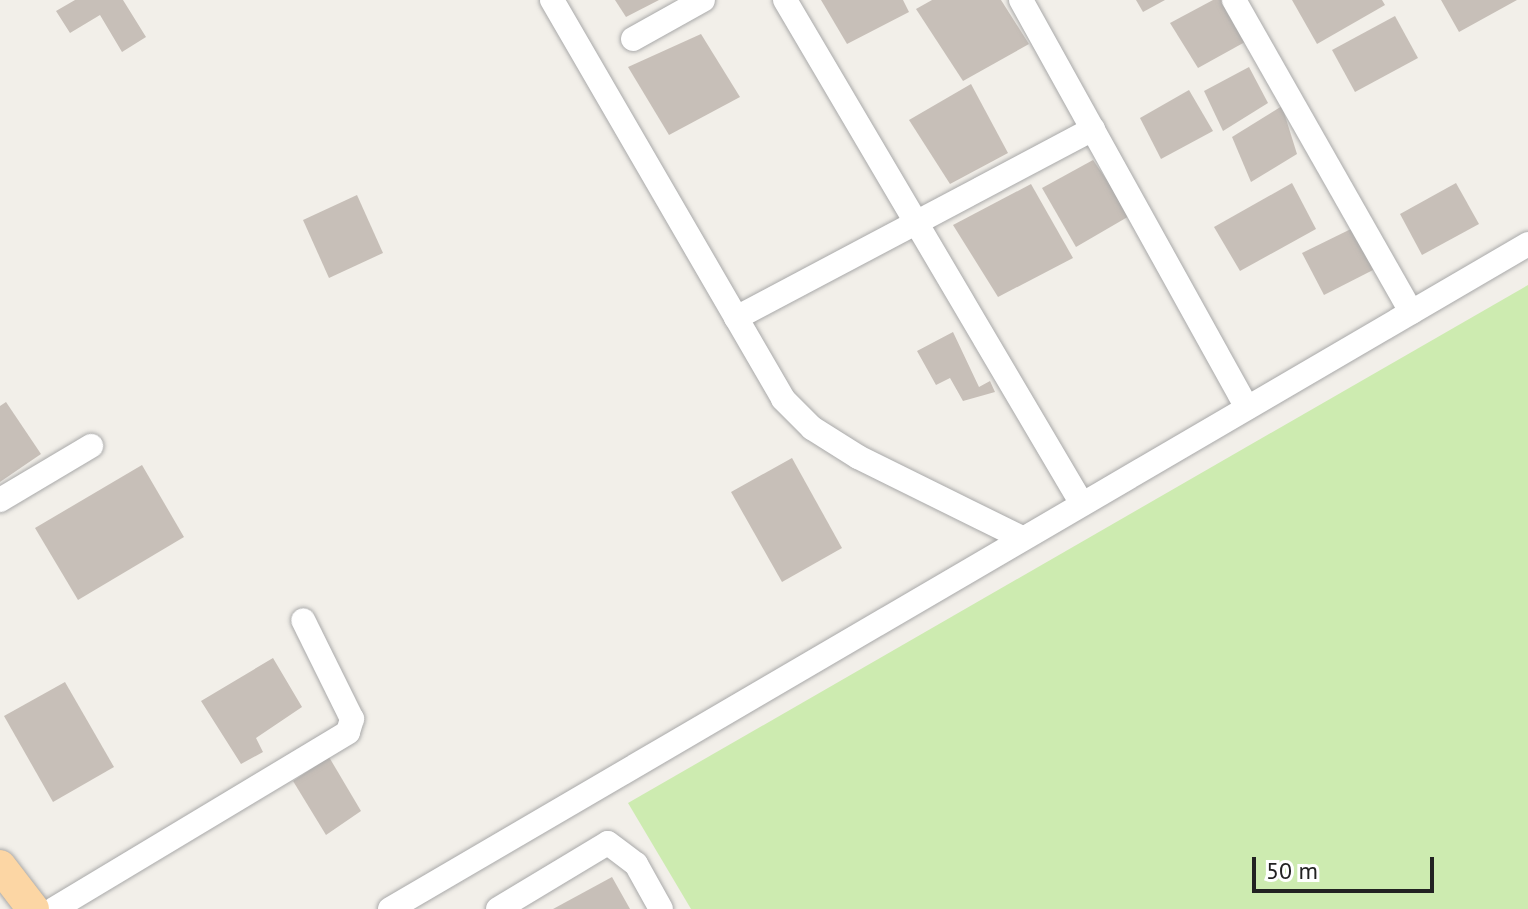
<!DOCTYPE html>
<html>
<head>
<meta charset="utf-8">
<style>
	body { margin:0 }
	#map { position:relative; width:1528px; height:909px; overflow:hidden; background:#f2efe9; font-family:"PT Sans",sans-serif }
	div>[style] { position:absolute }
	.grass>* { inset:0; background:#cdebb0 }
	.building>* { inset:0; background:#c7bfb8 }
	.roads { filter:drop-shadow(0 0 2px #a9a9a9) drop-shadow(0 0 2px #a9a9a9) }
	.minor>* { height:24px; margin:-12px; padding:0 12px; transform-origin:12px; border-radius:12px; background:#fff }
	.major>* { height:32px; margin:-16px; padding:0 16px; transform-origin:16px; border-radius:16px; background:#fcd6a4 }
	span { translate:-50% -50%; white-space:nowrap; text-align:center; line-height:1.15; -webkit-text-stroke:6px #fff; paint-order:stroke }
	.scale { position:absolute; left:1252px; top:857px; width:182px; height:36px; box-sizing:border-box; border:4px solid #222; border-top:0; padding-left:10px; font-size:24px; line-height:28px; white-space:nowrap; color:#222; -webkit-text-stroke:6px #fff; paint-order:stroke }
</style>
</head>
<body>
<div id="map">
	<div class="grass">
		<i style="clip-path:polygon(1528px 285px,1528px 909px,691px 909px,628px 803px)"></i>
	</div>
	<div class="building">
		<i style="clip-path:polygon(75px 0,123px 0,146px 37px,122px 52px,100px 15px,70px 33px,56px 11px)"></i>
		<i style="clip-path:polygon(615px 0,659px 0,626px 17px)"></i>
		<i style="clip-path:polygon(821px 0,903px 0,909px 12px,847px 44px)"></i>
		<i style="clip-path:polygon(932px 0,1001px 0,1029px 44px,963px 81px,916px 9px)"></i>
		<i style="clip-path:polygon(1136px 0,1165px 0,1143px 12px)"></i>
		<i style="clip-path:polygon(1213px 0,1225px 0,1245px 42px,1198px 68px,1170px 23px)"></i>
		<i style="clip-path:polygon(1292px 0,1382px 0,1385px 5px,1317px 44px)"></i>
		<i style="clip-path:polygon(1441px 0,1517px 0,1459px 32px)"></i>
		<i style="clip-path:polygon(1395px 16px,1418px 58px,1355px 92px,1332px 50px)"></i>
		<i style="clip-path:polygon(701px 34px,740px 97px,669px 135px,628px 67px)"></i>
		<i style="clip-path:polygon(1249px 67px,1268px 103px,1223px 131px,1204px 91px)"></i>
		<i style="clip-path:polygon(971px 84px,1008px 153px,950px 184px,909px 120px)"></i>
		<i style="clip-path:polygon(1189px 90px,1213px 131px,1161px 159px,1140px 118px)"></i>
		<i style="clip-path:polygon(1282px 106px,1297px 154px,1251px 182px,1232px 137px)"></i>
		<i style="clip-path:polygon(1093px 160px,1131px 215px,1076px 247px,1042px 188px)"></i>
		<i style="clip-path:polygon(1292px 183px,1316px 229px,1240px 271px,1214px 227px)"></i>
		<i style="clip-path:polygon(1456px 183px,1479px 224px,1422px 255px,1400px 214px)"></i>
		<i style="clip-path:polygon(1031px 184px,1073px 258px,998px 297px,953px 225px)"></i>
		<i style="clip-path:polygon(357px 195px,383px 253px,329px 278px,303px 220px)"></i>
		<i style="clip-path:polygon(1355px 227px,1375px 269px,1324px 295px,1302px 253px)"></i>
		<i style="clip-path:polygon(953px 332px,979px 387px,990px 381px,995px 392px,963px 401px,950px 378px,936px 385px,917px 351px)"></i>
		<i style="clip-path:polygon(6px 402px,41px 454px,0 482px,0 406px)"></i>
		<i style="clip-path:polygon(792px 458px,842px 548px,782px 582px,731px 492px)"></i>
		<i style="clip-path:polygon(142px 465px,184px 537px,78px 600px,35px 528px)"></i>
		<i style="clip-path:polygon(273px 658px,302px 707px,256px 738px,263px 752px,241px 764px,201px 701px)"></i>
		<i style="clip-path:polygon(65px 682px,114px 767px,53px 802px,4px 716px)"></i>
		<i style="clip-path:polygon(329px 757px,361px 811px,326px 835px,293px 781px)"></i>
		<i style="clip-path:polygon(612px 877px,630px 909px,553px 909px)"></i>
	</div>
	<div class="roads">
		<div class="minor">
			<i style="left:552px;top:0;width:461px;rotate:59.9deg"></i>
			<i style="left:783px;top:399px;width:41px;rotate:45deg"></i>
			<i style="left:812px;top:428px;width:54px;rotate:32.2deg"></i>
			<i style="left:858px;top:457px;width:183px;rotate:26.3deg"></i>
			<i style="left:785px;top:0;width:585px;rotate:59.49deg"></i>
			<i style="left:1021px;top:0;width:466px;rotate:61deg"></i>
			<i style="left:1234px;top:0;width:359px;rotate:60.4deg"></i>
			<i style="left:633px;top:39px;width:80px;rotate:-29.1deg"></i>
			<i style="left:736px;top:318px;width:404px;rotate:-27.9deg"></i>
			<i style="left:0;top:500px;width:106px;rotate:-30.7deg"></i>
			<i style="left:54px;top:909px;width:343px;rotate:-31deg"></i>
			<i style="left:348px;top:732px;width:14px;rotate:-73deg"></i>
			<i style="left:352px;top:719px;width:110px;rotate:-116.3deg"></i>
			<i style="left:390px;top:909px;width:1318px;rotate:-30.3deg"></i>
			<i style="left:498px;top:909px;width:128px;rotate:-31deg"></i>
			<i style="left:608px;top:843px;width:35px;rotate:37deg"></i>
			<i style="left:636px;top:864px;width:51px;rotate:60.9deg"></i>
		</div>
		<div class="major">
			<i style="left:0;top:866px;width:54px;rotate:52.5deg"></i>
		</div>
	</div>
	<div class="scale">50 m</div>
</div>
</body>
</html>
